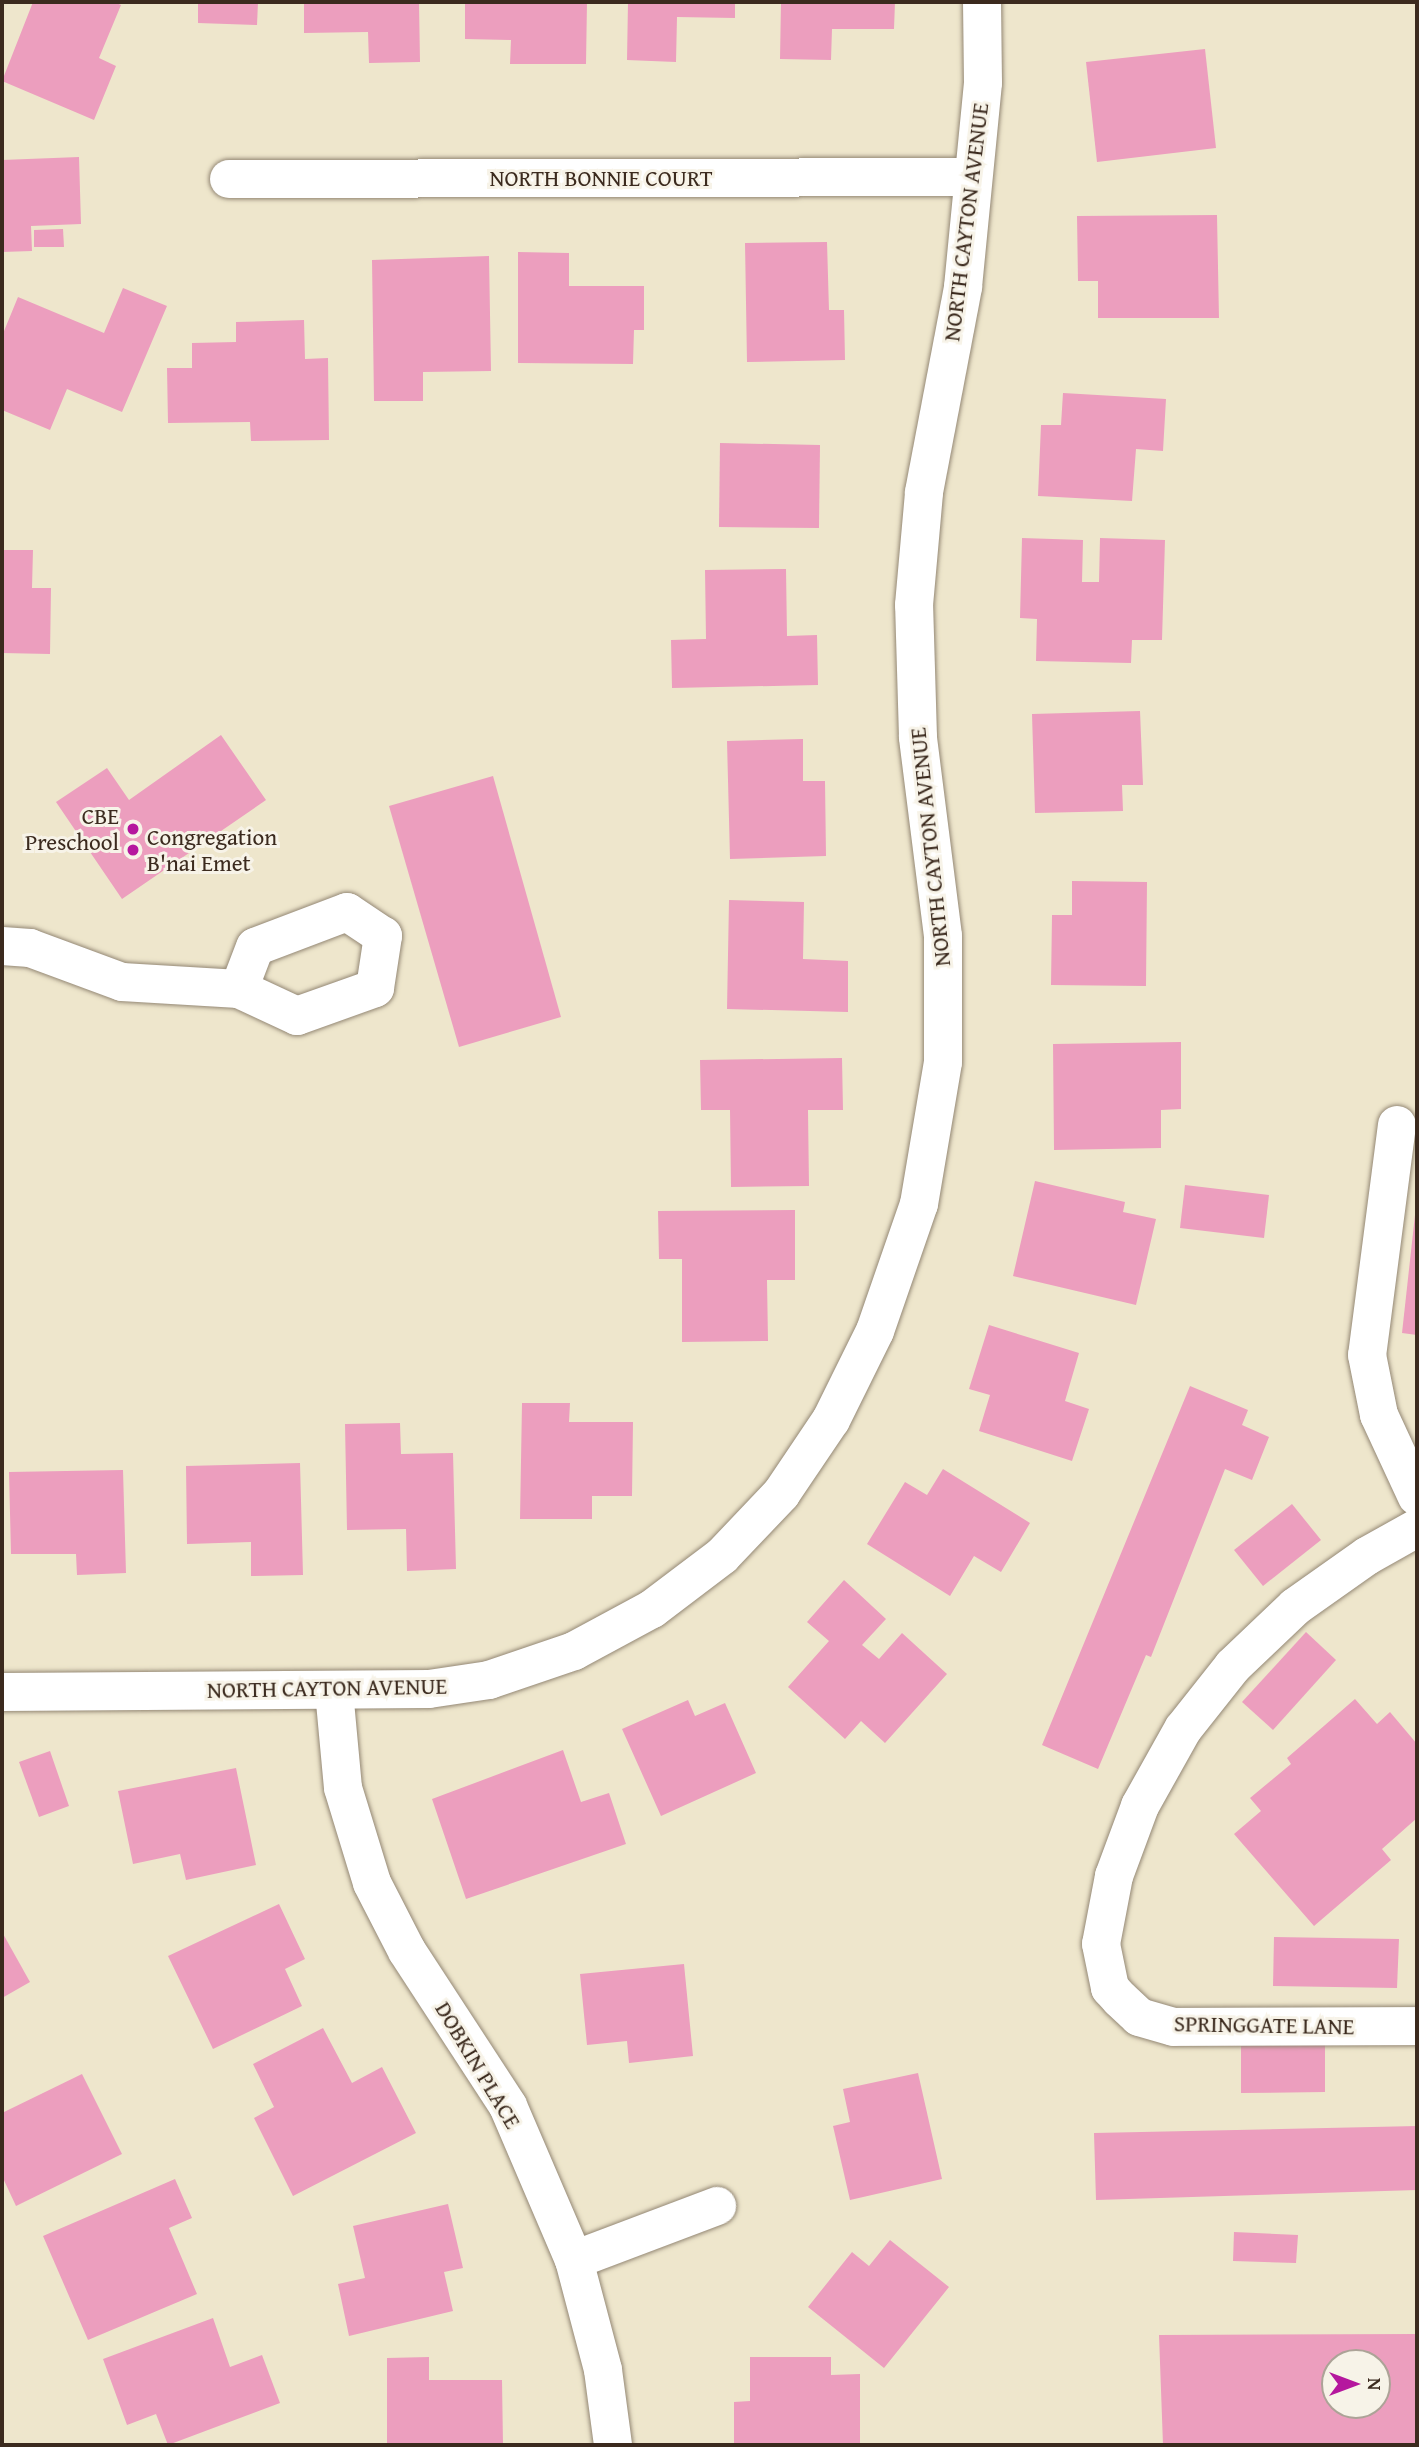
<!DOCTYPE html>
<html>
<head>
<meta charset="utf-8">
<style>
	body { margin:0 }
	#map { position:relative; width:1419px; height:2447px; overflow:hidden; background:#eee6cc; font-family:"Gentium Book Plus",serif }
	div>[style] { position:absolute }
	.building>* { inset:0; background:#ec9ebe }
	.roads { filter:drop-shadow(0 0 2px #948875) drop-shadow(0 0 2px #948875) }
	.minor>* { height:38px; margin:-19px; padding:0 19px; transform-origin:19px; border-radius:19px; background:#fff }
	.dots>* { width:19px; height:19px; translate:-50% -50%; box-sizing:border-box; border:4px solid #f7f3e8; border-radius:50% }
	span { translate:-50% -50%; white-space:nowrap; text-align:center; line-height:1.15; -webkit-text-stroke:6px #f7f3e8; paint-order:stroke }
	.street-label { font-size:23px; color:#3b2a1e }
	.poi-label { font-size:23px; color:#3b2a1e }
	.right { translate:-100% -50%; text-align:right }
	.left { translate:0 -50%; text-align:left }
	.frame { position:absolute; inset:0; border:4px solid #3b2a1e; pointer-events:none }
	.north { position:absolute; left:1321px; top:2349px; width:70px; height:70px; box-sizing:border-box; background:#f7f3e8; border:2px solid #aca397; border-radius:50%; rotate:90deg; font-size:19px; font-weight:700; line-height:28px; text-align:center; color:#3b2a1e }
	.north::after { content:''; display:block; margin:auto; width:24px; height:32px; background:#b5179e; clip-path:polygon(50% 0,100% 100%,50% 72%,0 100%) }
</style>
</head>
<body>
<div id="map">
	<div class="building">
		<i style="clip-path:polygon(33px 2px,114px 2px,121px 5px,99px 58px,116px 66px,94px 120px,2px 81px)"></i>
		<i style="clip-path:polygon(198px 2px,258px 2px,257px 25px,198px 23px)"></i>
		<i style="clip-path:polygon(304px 2px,419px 2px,420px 62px,369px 63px,368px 32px,304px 33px)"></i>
		<i style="clip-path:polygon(465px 2px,587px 2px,586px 64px,510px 64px,511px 40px,465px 39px)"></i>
		<i style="clip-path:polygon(628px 2px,735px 2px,735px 18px,677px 17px,676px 62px,627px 60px)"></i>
		<i style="clip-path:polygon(781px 2px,895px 2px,894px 29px,832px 29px,831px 60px,780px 59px)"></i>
		<i style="clip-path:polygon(1205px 49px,1216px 148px,1097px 162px,1086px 62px)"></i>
		<i style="clip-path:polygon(79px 157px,81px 224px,31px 226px,32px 251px,2px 252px,2px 160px)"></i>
		<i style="clip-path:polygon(1217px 215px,1219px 318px,1098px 318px,1098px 281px,1078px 281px,1077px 216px)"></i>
		<i style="clip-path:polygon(63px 229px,64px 247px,34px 247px,34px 230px)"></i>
		<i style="clip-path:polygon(827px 242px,829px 310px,844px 310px,845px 360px,747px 362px,745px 243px)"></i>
		<i style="clip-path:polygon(518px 252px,569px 253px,569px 286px,644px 286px,644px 330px,634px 330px,633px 364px,518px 363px)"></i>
		<i style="clip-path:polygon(489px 256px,491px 371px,423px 372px,423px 401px,374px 401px,372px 260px)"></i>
		<i style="clip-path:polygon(123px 288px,167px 306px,122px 412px,67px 389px,50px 430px,2px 410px,2px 336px,18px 297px,104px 333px)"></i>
		<i style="clip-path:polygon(304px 320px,305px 359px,328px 358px,329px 440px,251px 441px,250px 422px,168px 423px,167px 368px,192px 368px,192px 343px,236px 342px,236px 322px)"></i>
		<i style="clip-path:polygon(1063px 393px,1166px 399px,1163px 451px,1136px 449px,1132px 501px,1038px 496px,1041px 425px,1061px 425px)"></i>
		<i style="clip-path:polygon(720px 443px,820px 445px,819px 528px,719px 527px)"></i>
		<i style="clip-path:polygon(1022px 538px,1083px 540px,1082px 582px,1099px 582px,1100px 538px,1165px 540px,1162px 640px,1132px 640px,1131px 663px,1036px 661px,1037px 619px,1020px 618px)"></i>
		<i style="clip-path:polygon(2px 550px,33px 550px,32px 588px,51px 588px,50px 654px,2px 653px)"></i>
		<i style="clip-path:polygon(786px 569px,787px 636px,817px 635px,818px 685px,672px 688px,671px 640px,706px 639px,705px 570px)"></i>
		<i style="clip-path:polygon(1140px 711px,1143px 785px,1122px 785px,1123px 811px,1035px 813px,1032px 714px)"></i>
		<i style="clip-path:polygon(221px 735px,266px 800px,122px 899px,56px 802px,107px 768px,129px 800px)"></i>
		<i style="clip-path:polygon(803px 739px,803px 781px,825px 781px,826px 856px,730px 859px,727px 741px)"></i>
		<i style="clip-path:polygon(493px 776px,561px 1017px,459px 1047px,389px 806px)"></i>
		<i style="clip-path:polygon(1072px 881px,1147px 882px,1146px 986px,1051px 985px,1052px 915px,1072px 915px)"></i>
		<i style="clip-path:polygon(729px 900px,804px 902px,803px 959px,848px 961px,848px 1012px,727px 1009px)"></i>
		<i style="clip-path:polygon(1181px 1042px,1181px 1109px,1161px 1110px,1161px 1148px,1054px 1150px,1053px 1044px)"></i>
		<i style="clip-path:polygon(842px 1058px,843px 1110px,808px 1110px,809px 1186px,731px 1187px,730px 1110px,701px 1110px,700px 1060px)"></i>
		<i style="clip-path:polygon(1035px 1181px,1125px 1202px,1123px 1212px,1156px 1219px,1136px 1305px,1013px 1276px)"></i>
		<i style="clip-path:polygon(1185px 1185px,1269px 1195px,1264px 1238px,1180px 1228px)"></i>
		<i style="clip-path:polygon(795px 1210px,795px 1280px,767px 1280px,768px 1341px,682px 1342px,682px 1259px,659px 1259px,658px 1211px)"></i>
		<i style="clip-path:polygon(1415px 1215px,1417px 1215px,1417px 1335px,1402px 1333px)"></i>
		<i style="clip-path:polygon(989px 1325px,1079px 1353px,1065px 1401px,1089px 1409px,1072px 1461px,979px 1431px,990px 1395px,969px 1389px)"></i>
		<i style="clip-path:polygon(1190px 1386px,1248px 1410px,1242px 1425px,1269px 1437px,1252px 1480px,1225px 1469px,1151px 1657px,1146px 1655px,1098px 1769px,1042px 1745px)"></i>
		<i style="clip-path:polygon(522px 1403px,570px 1403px,569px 1422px,633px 1422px,632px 1496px,592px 1496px,592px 1519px,520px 1519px)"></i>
		<i style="clip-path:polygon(400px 1423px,401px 1454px,453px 1453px,456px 1569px,407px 1571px,406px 1529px,347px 1530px,345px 1424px)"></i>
		<i style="clip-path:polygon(300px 1463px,303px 1575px,251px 1576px,251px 1542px,187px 1544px,186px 1466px)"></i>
		<i style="clip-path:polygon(943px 1469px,1030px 1523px,1001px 1572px,974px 1556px,950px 1596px,867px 1544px,905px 1482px,927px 1495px)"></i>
		<i style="clip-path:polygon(123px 1470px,126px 1573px,77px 1575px,76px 1554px,11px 1554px,9px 1472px)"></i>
		<i style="clip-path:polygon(1292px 1504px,1321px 1540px,1263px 1586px,1234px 1550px)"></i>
		<i style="clip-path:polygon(844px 1580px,886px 1619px,862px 1645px,879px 1659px,902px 1633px,947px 1674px,885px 1743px,861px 1721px,845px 1739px,788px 1687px,829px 1641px,807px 1622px)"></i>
		<i style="clip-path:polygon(1306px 1632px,1336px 1660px,1273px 1730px,1242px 1702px)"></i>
		<i style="clip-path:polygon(1355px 1699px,1377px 1724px,1390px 1712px,1417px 1744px,1417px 1818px,1382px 1849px,1391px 1860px,1314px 1926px,1234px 1834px,1261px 1811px,1250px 1798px,1291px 1764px,1287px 1758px)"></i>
		<i style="clip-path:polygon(688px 1700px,695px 1716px,725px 1703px,756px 1773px,661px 1816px,622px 1729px)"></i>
		<i style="clip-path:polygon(563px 1750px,581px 1802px,609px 1793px,626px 1844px,466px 1899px,432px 1799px)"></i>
		<i style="clip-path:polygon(50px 1751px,69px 1806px,39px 1817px,19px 1762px)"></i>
		<i style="clip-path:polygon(236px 1768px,256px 1865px,186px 1880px,180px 1854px,133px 1864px,118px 1791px)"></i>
		<i style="clip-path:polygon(279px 1904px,305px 1959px,285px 1969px,302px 2006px,213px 2049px,168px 1956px)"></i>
		<i style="clip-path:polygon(2px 1932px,30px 1982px,2px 1998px)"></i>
		<i style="clip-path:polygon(1274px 1937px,1399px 1939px,1397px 1988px,1273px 1986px)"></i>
		<i style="clip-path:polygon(684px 1964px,693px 2056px,629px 2063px,627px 2041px,587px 2045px,580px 1974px)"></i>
		<i style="clip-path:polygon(323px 2028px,352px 2083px,382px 2067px,416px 2133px,293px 2196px,254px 2118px,274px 2107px,253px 2064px)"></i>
		<i style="clip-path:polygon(1325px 2045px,1325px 2092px,1241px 2093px,1241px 2046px)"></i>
		<i style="clip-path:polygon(918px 2073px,942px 2179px,850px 2200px,833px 2126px,850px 2122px,843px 2089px)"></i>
		<i style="clip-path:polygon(82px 2074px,122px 2154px,16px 2206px,2px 2176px,2px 2113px)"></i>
		<i style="clip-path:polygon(1417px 2126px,1417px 2190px,1096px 2200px,1094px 2133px)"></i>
		<i style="clip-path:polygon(175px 2179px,192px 2218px,169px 2228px,197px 2294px,88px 2340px,43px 2236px)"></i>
		<i style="clip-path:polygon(448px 2204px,463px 2268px,444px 2272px,453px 2311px,349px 2336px,338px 2284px,365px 2278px,353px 2226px)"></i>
		<i style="clip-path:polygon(1234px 2232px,1298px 2235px,1296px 2263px,1233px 2261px)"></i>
		<i style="clip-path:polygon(890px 2240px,949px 2287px,884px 2368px,808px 2307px,852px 2252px,869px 2266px)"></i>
		<i style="clip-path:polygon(213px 2318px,230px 2367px,262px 2355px,280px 2403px,168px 2445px,156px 2414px,127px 2425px,103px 2359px)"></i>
		<i style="clip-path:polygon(evenodd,1417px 2334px,1417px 2445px,1163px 2445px,1159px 2335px,1417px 2334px,1335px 2363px,1377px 2363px,1377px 2405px,1335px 2405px,1335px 2363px)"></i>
		<i style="clip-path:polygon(429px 2357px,429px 2380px,502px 2380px,503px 2445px,387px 2445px,387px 2358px)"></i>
		<i style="clip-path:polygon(750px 2357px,831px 2357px,831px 2375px,860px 2374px,860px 2445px,734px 2445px,734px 2402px,750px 2401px)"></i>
	</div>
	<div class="roads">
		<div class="minor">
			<i style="left:229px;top:179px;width:744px;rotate:-0.15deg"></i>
			<i style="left:2px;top:946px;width:28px;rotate:4deg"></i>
			<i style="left:30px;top:948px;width:98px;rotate:20.3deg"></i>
			<i style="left:122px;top:982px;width:117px;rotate:3.4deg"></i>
			<i style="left:239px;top:989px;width:64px;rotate:25deg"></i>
			<i style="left:297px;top:1016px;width:83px;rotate:-19.7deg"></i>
			<i style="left:375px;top:988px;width:53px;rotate:-81.3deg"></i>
			<i style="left:383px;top:936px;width:43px;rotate:-146.3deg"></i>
			<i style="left:347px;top:912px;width:98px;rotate:159.2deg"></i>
			<i style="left:255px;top:947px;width:45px;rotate:110.9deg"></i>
			<i style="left:1397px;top:1125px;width:232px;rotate:97.4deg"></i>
			<i style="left:1367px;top:1355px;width:61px;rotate:78.7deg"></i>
			<i style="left:1379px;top:1415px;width:90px;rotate:65.1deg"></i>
			<i style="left:1417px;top:1528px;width:57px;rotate:150.8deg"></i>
			<i style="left:1367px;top:1556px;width:88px;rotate:144.7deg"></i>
			<i style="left:1295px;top:1607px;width:86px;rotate:136.4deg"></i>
			<i style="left:1233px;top:1666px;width:80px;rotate:128.4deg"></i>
			<i style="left:1183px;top:1729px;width:88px;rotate:119.2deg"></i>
			<i style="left:1140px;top:1806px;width:75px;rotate:110.4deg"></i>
			<i style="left:1114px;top:1876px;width:69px;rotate:100.8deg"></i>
			<i style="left:1101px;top:1944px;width:45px;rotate:78.4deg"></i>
			<i style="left:1110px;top:1988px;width:15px;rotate:48deg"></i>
			<i style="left:1120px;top:1999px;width:26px;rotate:43deg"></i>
			<i style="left:1139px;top:2017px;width:36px;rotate:16deg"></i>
			<i style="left:1174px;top:2027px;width:243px;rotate:-0.2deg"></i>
			<i style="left:334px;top:1691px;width:97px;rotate:84.7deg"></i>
			<i style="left:343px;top:1788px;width:99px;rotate:73deg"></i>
			<i style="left:372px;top:1883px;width:76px;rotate:62.8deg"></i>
			<i style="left:407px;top:1951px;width:185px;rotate:56.9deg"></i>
			<i style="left:508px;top:2106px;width:168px;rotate:66.8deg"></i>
			<i style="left:574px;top:2260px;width:114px;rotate:75.2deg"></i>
			<i style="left:603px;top:2370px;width:76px;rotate:82.4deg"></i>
			<i style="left:2px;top:1692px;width:427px;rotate:-0.4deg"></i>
			<i style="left:429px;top:1689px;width:61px;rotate:-8.5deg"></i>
			<i style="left:489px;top:1680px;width:90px;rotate:-18.8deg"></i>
			<i style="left:574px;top:1651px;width:89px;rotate:-28.3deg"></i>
			<i style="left:652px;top:1609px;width:88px;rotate:-37.1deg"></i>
			<i style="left:722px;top:1556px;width:86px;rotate:-46.4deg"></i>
			<i style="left:781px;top:1494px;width:89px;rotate:-56deg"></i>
			<i style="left:831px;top:1420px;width:99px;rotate:-63.7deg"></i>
			<i style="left:875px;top:1331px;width:134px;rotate:-70.9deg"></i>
			<i style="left:919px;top:1204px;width:144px;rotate:-80.4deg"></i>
			<i style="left:943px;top:1062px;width:126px;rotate:-90deg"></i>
			<i style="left:943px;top:936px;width:201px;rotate:-97.2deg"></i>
			<i style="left:918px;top:737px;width:132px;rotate:-91.7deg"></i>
			<i style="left:914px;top:605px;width:113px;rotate:-84.9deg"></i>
			<i style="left:924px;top:492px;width:209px;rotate:-79.2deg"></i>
			<i style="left:963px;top:287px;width:205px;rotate:-84.4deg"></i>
			<i style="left:983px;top:83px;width:81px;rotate:-90.7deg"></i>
			<i style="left:574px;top:2260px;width:153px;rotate:-20.7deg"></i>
		</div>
	</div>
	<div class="dots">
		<i style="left:133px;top:829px;background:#b5179e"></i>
		<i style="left:133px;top:850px;background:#b5179e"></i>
	</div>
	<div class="street-label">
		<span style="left:601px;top:178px">NORTH BONNIE COURT</span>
		<span style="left:966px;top:222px;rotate:-83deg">NORTH CAYTON AVENUE</span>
		<span style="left:930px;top:847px;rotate:-96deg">NORTH CAYTON AVENUE</span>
		<span style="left:327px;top:1688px;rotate:-1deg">NORTH CAYTON AVENUE</span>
		<span style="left:1264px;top:2025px;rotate:1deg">SPRINGGATE LANE</span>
		<span style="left:478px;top:2065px;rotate:59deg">DOBKIN PLACE</span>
	</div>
	<div class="poi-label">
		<span class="right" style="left:119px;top:829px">CBE<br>Preschool</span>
		<span class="left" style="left:147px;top:850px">Congregation<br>B'nai Emet</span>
	</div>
	<div class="frame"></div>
	<div class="north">N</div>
</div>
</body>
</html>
